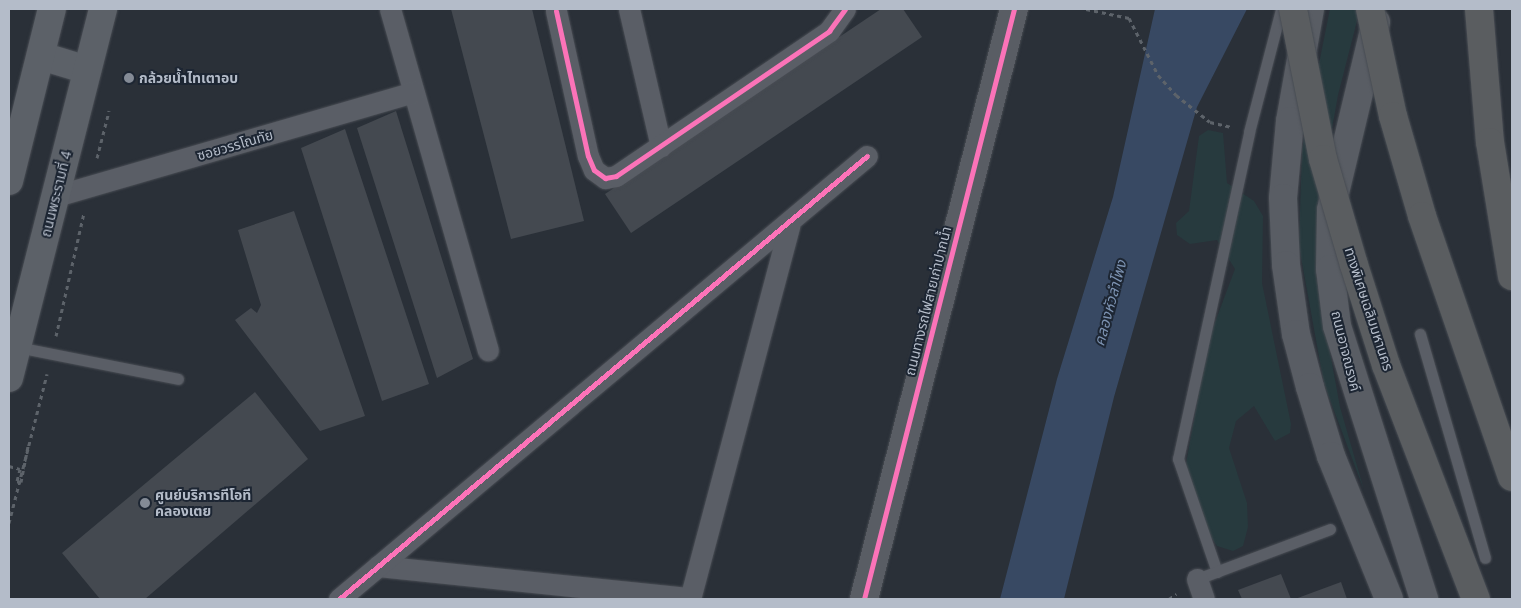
<!DOCTYPE html>
<html>
<head>
<meta charset="utf-8">
<style>
	body { margin:0 }
	#map { position:relative; width:1521px; height:608px; overflow:hidden; background:#2a3038; font-family:Arial,"Noto Sans Thai",sans-serif }
	div>[style] { position:absolute }
	.green>* { inset:0; background:#273a3e }
	.water>* { inset:0; background:#384963 }
	.building>* { inset:0; background:#444950 }
	.path>* { height:3px; margin-top:-1.5px; transform-origin:0; background:repeating-linear-gradient(90deg,#5d636a 0 4px,transparent 0 8px) }
	.roads { filter:drop-shadow(0 0 1px #484c53) drop-shadow(0 0 1px #484c53) }
	.lane>* { height:11px; margin:-5.5px; padding:0 5.5px; transform-origin:5.5px; border-radius:5.5px; background:#5a5e66 }
	.street>* { height:21px; margin:-10.5px; padding:0 10.5px; transform-origin:10.5px; border-radius:10.5px; background:#5a5e66 }
	.secondary>* { height:28px; margin:-14px; padding:0 14px; transform-origin:14px; border-radius:14px; background:#595d64 }
	.primary>* { height:28px; margin:-14px; padding:0 14px; transform-origin:14px; border-radius:14px; background:#5c6168 }
	.highway>* { height:28px; margin:-14px; padding:0 14px; transform-origin:14px; border-radius:14px; background:#5a5d60 }
	.path-bridge>* { height:3px; margin-top:-1.5px; transform-origin:0; background:repeating-linear-gradient(90deg,#5d636a 0 4px,transparent 0 8px) }
	.bridges { filter:drop-shadow(0 0 1px #474c53) drop-shadow(0 0 1px #474c53) }
	.highway-bridge>* { height:28px; margin:-14px; padding:0 14px; transform-origin:14px; border-radius:14px; background:#5a5d60 }
	.cycleway>* { height:5px; margin:-2.5px; padding:0 2.5px; transform-origin:2.5px; border-radius:2.5px; background:#fb73b8 }
	.dots>* { width:14px; height:14px; translate:-50% -50%; box-sizing:border-box; border:2px solid #1d2633; border-radius:50% }
	span { translate:-50% -50%; white-space:nowrap; text-align:center; line-height:1.15; -webkit-text-stroke:4px #1d2633; paint-order:stroke }
	.poi-label { font-size:14px; color:#b4bcc9; font-weight:700 }
	.left { translate:0 -50%; text-align:left }
	.street-label { font-size:14px; color:#b4bcc9 }
	.water-label { font-size:15px; color:#7c92b1; font-style:italic }
	.frame { position:absolute; inset:0; border:10px solid #b4bcc9; pointer-events:none }
</style>
</head>
<body>
<div id="map">
	<div class="green">
		<i style="clip-path:polygon(1330px 9px,1360px 9px,1338px 95px,1318px 207px,1316px 276px,1340px 407px,1364px 490px,1324px 384px,1299px 246px,1302px 148px)"></i>
		<i style="clip-path:polygon(1208px 130px,1223px 133px,1227px 183px,1254px 201px,1263px 216px,1262px 283px,1291px 424px,1290px 433px,1275px 441px,1254px 406px,1236px 421px,1229px 448px,1247px 503px,1248px 527px,1243px 546px,1233px 551px,1217px 546px,1210px 536px,1186px 464px,1208px 341px,1235px 269px,1217px 240px,1190px 244px,1177px 235px,1176px 223px,1189px 211px,1199px 136px)"></i>
	</div>
	<div class="water">
		<i style="clip-path:polygon(1155px 9px,1247px 9px,1197px 107px,1114px 397px,1064px 599px,1000px 599px,1057px 379px,1113px 197px)"></i>
	</div>
	<div class="building">
		<i style="clip-path:polygon(451px 9px,532px 9px,584px 221px,511px 239px)"></i>
		<i style="clip-path:polygon(881px 9px,903px 9px,922px 37px,631px 233px,605px 194px)"></i>
		<i style="clip-path:polygon(396px 111px,473px 359px,437px 378px,357px 128px)"></i>
		<i style="clip-path:polygon(345px 129px,429px 384px,382px 401px,301px 148px)"></i>
		<i style="clip-path:polygon(294px 211px,365px 416px,320px 431px,235px 320px,251px 308px,257px 313px,261px 305px,238px 230px)"></i>
		<i style="clip-path:polygon(255px 392px,308px 459px,145px 599px,100px 599px,62px 553px)"></i>
		<i style="clip-path:polygon(1281px 574px,1291px 599px,1242px 599px,1238px 590px)"></i>
		<i style="clip-path:polygon(1341px 582px,1347px 599px,1295px 599px)"></i>
	</div>
	<div class="path">
		<i style="left:1086px;top:9px;width:44px;rotate:11.8deg"></i>
		<i style="left:1129px;top:18px;width:64px;rotate:63deg"></i>
		<i style="left:1158px;top:75px;width:27px;rotate:48deg"></i>
		<i style="left:1176px;top:95px;width:43px;rotate:38.5deg"></i>
		<i style="left:1210px;top:122px;width:22px;rotate:13deg"></i>
		<i style="left:97px;top:158px;width:49px;rotate:-75.7deg"></i>
		<i style="left:56px;top:336px;width:126px;rotate:-77.2deg"></i>
		<i style="left:9px;top:466px;width:11px;rotate:15deg"></i>
		<i style="left:9px;top:523px;width:154px;rotate:-75.7deg"></i>
		<i style="left:1169px;top:599px;width:9px;rotate:-36deg"></i>
	</div>
	<div class="roads">
		<div class="lane">
			<i style="left:1420px;top:334px;width:233px;rotate:73.8deg"></i>
			<i style="left:17px;top:347px;width:164px;rotate:11.2deg"></i>
			<i style="left:1217px;top:572px;width:120px;rotate:-109deg"></i>
			<i style="left:1178px;top:459px;width:335px;rotate:-77.7deg"></i>
			<i style="left:1249px;top:132px;width:127px;rotate:-75.4deg"></i>
			<i style="left:1197px;top:579px;width:142px;rotate:-20.6deg"></i>
		</div>
		<div class="street">
			<i style="left:390px;top:9px;width:355px;rotate:74deg"></i>
			<i style="left:629px;top:9px;width:141px;rotate:76.9deg"></i>
			<i style="left:556px;top:11px;width:148px;rotate:77.6deg"></i>
			<i style="left:588px;top:156px;width:15px;rotate:67deg"></i>
			<i style="left:594px;top:170px;width:14px;rotate:36deg"></i>
			<i style="left:605px;top:178px;width:11px;rotate:-10deg"></i>
			<i style="left:616px;top:176px;width:258px;rotate:-34.2deg"></i>
			<i style="left:829px;top:31px;width:27px;rotate:-54deg"></i>
			<i style="left:56px;top:196px;width:372px;rotate:-16.2deg"></i>
			<i style="left:378px;top:566px;width:314px;rotate:5.9deg"></i>
			<i style="left:1197px;top:579px;width:21px;rotate:71deg"></i>
			<i style="left:339px;top:599px;width:689px;rotate:-40deg"></i>
			<i style="left:690px;top:599px;width:386px;rotate:-75.1deg"></i>
		</div>
		<div class="secondary">
			<i style="left:1310px;top:9px;width:114px;rotate:100.1deg"></i>
			<i style="left:1290px;top:121px;width:77px;rotate:95.2deg"></i>
			<i style="left:1283px;top:198px;width:67px;rotate:87.4deg"></i>
			<i style="left:1286px;top:265px;width:70px;rotate:81.8deg"></i>
			<i style="left:1296px;top:334px;width:55px;rotate:75.2deg"></i>
			<i style="left:1310px;top:387px;width:72px;rotate:73.1deg"></i>
			<i style="left:1331px;top:456px;width:154px;rotate:67.9deg"></i>
			<i style="left:1376px;top:22px;width:193px;rotate:103.5deg"></i>
			<i style="left:1331px;top:210px;width:59px;rotate:91deg"></i>
			<i style="left:1330px;top:269px;width:57px;rotate:83deg"></i>
			<i style="left:1337px;top:326px;width:287px;rotate:72.3deg"></i>
			<i style="left:864px;top:599px;width:609px;rotate:-75.74deg"></i>
		</div>
		<div class="primary">
			<i style="left:41px;top:56px;width:48px;rotate:16.9deg"></i>
			<i style="left:9px;top:181px;width:177px;rotate:-76deg"></i>
			<i style="left:9px;top:378px;width:381px;rotate:-75.7deg"></i>
		</div>
		<div class="highway">
			<i style="left:1479px;top:9px;width:133px;rotate:85.3deg"></i>
			<i style="left:1490px;top:142px;width:136px;rotate:80.7deg"></i>
		</div>
	</div>
	<div class="path-bridge">
		<i style="left:20px;top:469px;width:12px;rotate:104deg"></i>
		<i style="left:17px;top:481px;width:4px;rotate:14deg"></i>
		<i style="left:21px;top:482px;width:38px;rotate:-79deg"></i>
	</div>
	<div class="bridges">
		<div class="highway-bridge">
			<i style="left:1293px;top:9px;width:153px;rotate:78.7deg"></i>
			<i style="left:1323px;top:159px;width:110px;rotate:73.7deg"></i>
			<i style="left:1354px;top:265px;width:105px;rotate:72.3deg"></i>
			<i style="left:1386px;top:365px;width:251px;rotate:69deg"></i>
			<i style="left:1370px;top:9px;width:109px;rotate:77.9deg"></i>
			<i style="left:1393px;top:116px;width:104px;rotate:73.8deg"></i>
			<i style="left:1422px;top:216px;width:276px;rotate:71deg"></i>
		</div>
	</div>
	<div class="cycleway">
		<i style="left:556px;top:11px;width:148px;rotate:77.6deg"></i>
		<i style="left:588px;top:156px;width:15px;rotate:67deg"></i>
		<i style="left:594px;top:170px;width:14px;rotate:36deg"></i>
		<i style="left:605px;top:178px;width:11px;rotate:-10deg"></i>
		<i style="left:616px;top:176px;width:258px;rotate:-34.2deg"></i>
		<i style="left:829px;top:31px;width:27px;rotate:-54deg"></i>
		<i style="left:339px;top:599px;width:689px;rotate:-40deg"></i>
		<i style="left:864px;top:599px;width:609px;rotate:-75.74deg"></i>
	</div>
	<div class="dots">
		<i style="left:129px;top:78px;background:#848b96"></i>
		<i style="left:145px;top:503px;background:#848b96"></i>
	</div>
	<div class="poi-label">
		<span class="left" style="left:139px;top:78px">กล้วยน้ำไทเตาอบ</span>
		<span class="left" style="left:155px;top:503px">ศูนย์บริการทีโอที<br>คลองเตย</span>
	</div>
	<div class="street-label">
		<span style="left:235px;top:145px;rotate:-16deg">ซอยวรรโณทัย</span>
		<span style="left:56px;top:194px;rotate:-76deg">ถนนพระรามที่ 4</span>
		<span style="left:928px;top:301px;rotate:-76deg">ถนนทางรถไฟสายเก่าปากน้ำ</span>
		<span style="left:1369px;top:309px;rotate:72deg">ทางพิเศษเฉลิมมหานคร</span>
		<span style="left:1346px;top:351px;rotate:76deg">ถนนอาจณรงค์</span>
	</div>
	<div class="water-label">
		<span style="left:1110px;top:303px;rotate:-75deg">คลองหัวลำโพง</span>
	</div>
	<div class="frame"></div>
</div>
</body>
</html>
